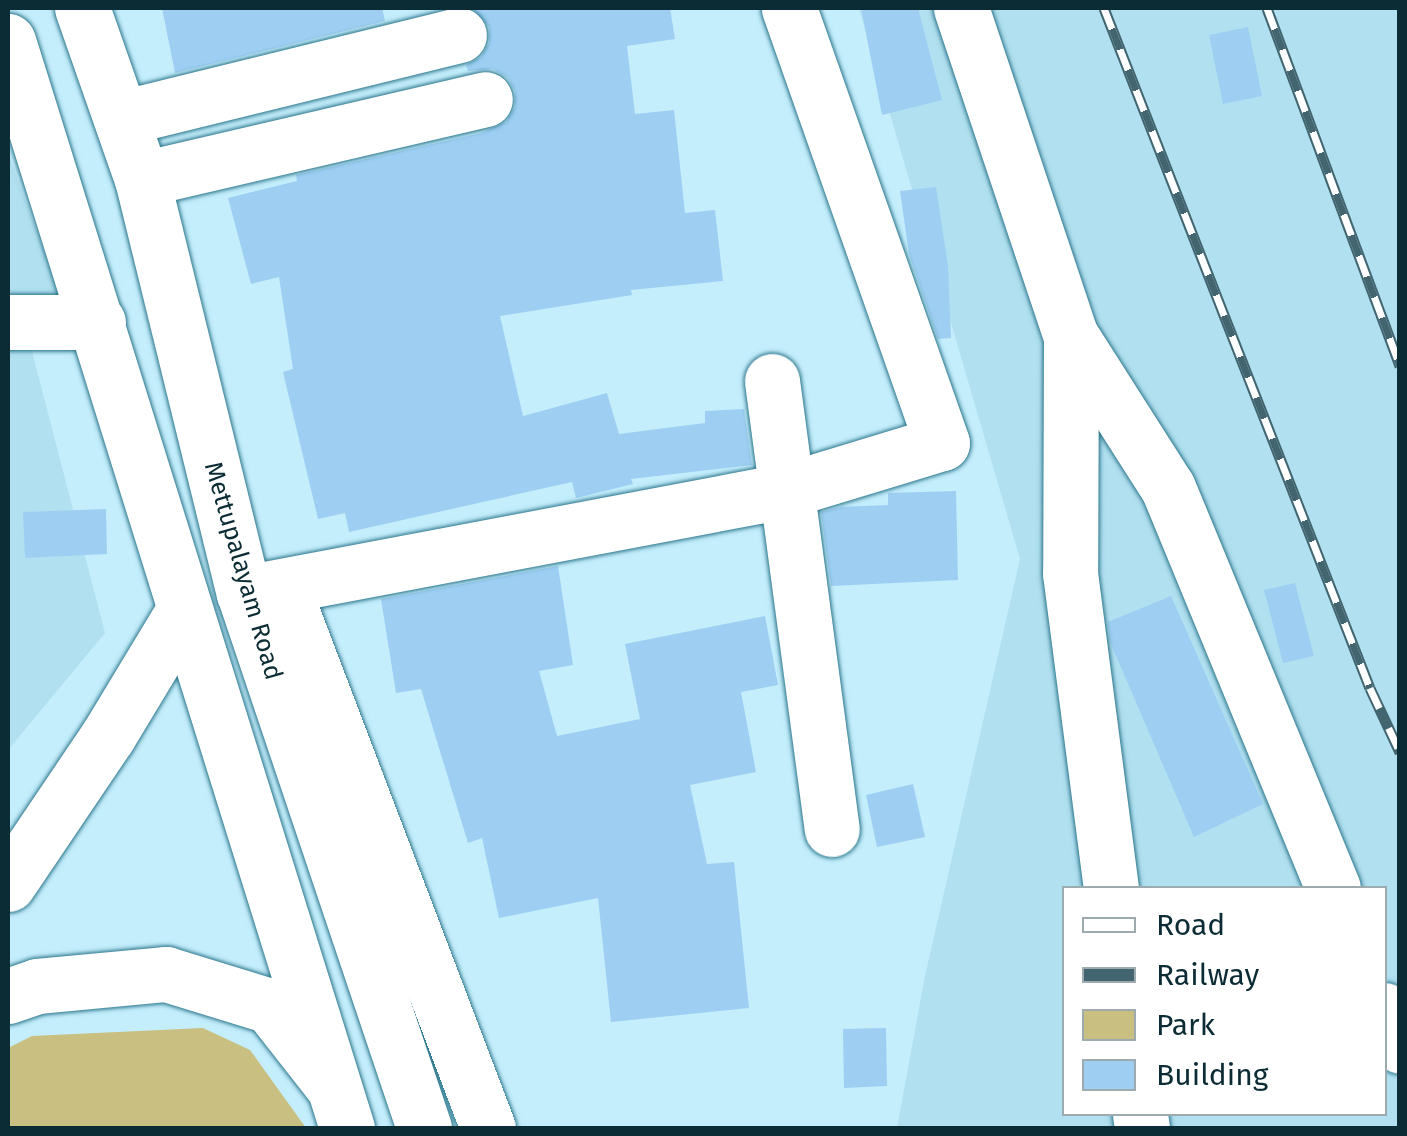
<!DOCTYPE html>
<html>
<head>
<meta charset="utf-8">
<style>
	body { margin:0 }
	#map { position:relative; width:1407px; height:1136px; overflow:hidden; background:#c4eefc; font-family:"Fira Sans",sans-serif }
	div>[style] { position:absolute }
	.built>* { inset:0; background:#b1e0f0 }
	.green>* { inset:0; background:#c9bf81 }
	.building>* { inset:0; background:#9ecff3 }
	.roads { filter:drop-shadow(0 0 2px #2b768c) drop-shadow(0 0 2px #2b768c) }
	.minor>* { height:55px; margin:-27.5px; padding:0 27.5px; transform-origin:27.5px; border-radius:27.5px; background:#fff }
	.major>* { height:55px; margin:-27.5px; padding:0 27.5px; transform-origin:27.5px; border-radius:27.5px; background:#fff }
	.highway>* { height:55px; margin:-27.5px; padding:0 27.5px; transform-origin:27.5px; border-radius:27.5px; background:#fff }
	.rail>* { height:11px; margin-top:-5.5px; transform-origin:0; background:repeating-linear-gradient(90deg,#fff 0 22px,#426570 0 44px); box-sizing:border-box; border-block:2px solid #426570 }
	span { translate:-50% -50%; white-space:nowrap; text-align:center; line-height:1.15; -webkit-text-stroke:10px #fff; paint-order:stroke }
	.street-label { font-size:25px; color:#0c2c35 }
	.frame { position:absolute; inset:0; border:10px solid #0c2c35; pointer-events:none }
	.legend { position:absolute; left:1062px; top:886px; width:325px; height:230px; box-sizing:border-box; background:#fff; border:2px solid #9eabae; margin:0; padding:12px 18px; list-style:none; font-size:30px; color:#0c2c35 }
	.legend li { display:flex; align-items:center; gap:20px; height:50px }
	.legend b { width:50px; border:2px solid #9eabae }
</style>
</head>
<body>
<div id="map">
	<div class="built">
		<i style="clip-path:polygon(evenodd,859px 8px,1399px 8px,1399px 1128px,897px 1128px,925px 976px,1020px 559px,859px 8px,1064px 888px,1384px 888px,1384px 1114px,1064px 1114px,1064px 888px)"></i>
		<i style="clip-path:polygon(8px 153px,65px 309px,8px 310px)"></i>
		<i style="clip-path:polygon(8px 332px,27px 332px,105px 633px,8px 750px)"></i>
	</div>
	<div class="green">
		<i style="clip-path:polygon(203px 1028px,250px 1050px,306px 1128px,8px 1128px,8px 1048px,32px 1036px)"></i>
	</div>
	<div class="building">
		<i style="clip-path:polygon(162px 8px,382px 8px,385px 21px,175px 73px)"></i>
		<i style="clip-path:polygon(472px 8px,670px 8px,675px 39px,627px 46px,635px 114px,674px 110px,685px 213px,715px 210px,723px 281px,631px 290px,632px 295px,500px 316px,523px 416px,607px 393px,619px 434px,705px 423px,705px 411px,744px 409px,752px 465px,631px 479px,633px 484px,576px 498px,572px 482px,349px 532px,345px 513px,318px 519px,283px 372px,293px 369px,279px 277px,251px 284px,228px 198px,297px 181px,296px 175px,481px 133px,506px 122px,515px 107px,515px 91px,508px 78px,493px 69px,468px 71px,466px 65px,481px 57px,489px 43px,489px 27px)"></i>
		<i style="clip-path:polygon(861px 8px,918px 8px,942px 100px,882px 115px)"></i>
		<i style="clip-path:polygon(1248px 27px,1262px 96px,1223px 104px,1209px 35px)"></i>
		<i style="clip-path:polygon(936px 187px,948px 266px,951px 338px,938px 339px,909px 254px,900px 191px)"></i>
		<i style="clip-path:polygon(956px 491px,958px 580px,831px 586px,821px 512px,840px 507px,888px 505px,888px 493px)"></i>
		<i style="clip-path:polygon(106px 509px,107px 554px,25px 558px,23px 512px)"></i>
		<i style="clip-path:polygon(558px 566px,573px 665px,539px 671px,557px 736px,640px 719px,625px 644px,765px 616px,778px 685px,741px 692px,756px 772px,690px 785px,707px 864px,734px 862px,749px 1008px,611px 1022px,598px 898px,499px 918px,482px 838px,468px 843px,421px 689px,396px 693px,381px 599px)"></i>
		<i style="clip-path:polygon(1295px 583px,1314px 656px,1283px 663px,1264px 590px)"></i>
		<i style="clip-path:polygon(1171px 596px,1263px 804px,1194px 837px,1110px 642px,1108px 622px)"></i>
		<i style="clip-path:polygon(913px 784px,925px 837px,877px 847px,866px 795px)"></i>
		<i style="clip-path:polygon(886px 1028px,887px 1086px,844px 1088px,843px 1029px)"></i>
	</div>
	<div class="roads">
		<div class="minor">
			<i style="left:961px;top:8px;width:346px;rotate:71.5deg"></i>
			<i style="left:1071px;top:336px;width:180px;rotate:57.5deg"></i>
			<i style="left:1168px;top:488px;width:433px;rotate:67.6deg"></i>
			<i style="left:121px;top:118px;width:348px;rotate:-13.8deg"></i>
			<i style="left:142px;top:179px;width:352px;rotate:-13.1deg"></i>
			<i style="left:8px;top:322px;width:90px"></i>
			<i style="left:1071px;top:336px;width:237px;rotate:90.2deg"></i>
			<i style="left:1070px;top:573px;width:318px;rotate:82.6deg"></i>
			<i style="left:772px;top:381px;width:452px;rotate:82.4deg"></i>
			<i style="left:244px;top:593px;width:550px;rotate:-10.7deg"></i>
			<i style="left:784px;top:491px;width:165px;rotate:-16.9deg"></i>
			<i style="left:942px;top:443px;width:461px;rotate:-109.4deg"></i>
			<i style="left:1384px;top:1010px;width:39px;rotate:66deg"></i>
			<i style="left:1140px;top:1114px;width:14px;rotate:82deg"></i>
		</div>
		<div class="major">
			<i style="left:244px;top:593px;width:50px;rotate:19.9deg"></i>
			<i style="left:291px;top:610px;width:554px;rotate:69.18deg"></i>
			<i style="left:8px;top:884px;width:179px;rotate:-56deg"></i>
			<i style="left:108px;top:736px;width:147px;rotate:-58.9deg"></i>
			<i style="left:8px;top:996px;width:31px;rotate:-19deg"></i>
			<i style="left:37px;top:986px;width:130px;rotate:-5.3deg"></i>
			<i style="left:166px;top:974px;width:109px;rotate:17.1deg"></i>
			<i style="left:270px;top:1006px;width:100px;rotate:51.9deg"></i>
		</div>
		<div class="highway">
			<i style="left:82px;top:8px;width:181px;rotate:70.7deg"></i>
			<i style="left:142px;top:179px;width:426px;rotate:76.2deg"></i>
			<i style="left:244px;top:593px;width:564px;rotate:71.4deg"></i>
			<i style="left:8px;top:41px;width:1139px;rotate:72.68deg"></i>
		</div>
	</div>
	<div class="rail">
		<i style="left:1104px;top:8px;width:730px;rotate:68.64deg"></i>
		<i style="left:1370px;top:688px;width:71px;rotate:64.9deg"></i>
		<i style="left:1267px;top:8px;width:382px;rotate:69.6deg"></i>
	</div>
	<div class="street-label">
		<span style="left:243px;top:571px;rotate:74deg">Mettupalayam Road</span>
	</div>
	<div class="frame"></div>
	<ul class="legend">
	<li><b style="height:12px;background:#fff"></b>Road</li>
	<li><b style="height:12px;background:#426570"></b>Railway</li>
	<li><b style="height:28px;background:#c9bf81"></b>Park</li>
	<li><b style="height:28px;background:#9ecff3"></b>Building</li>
	</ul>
</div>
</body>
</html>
